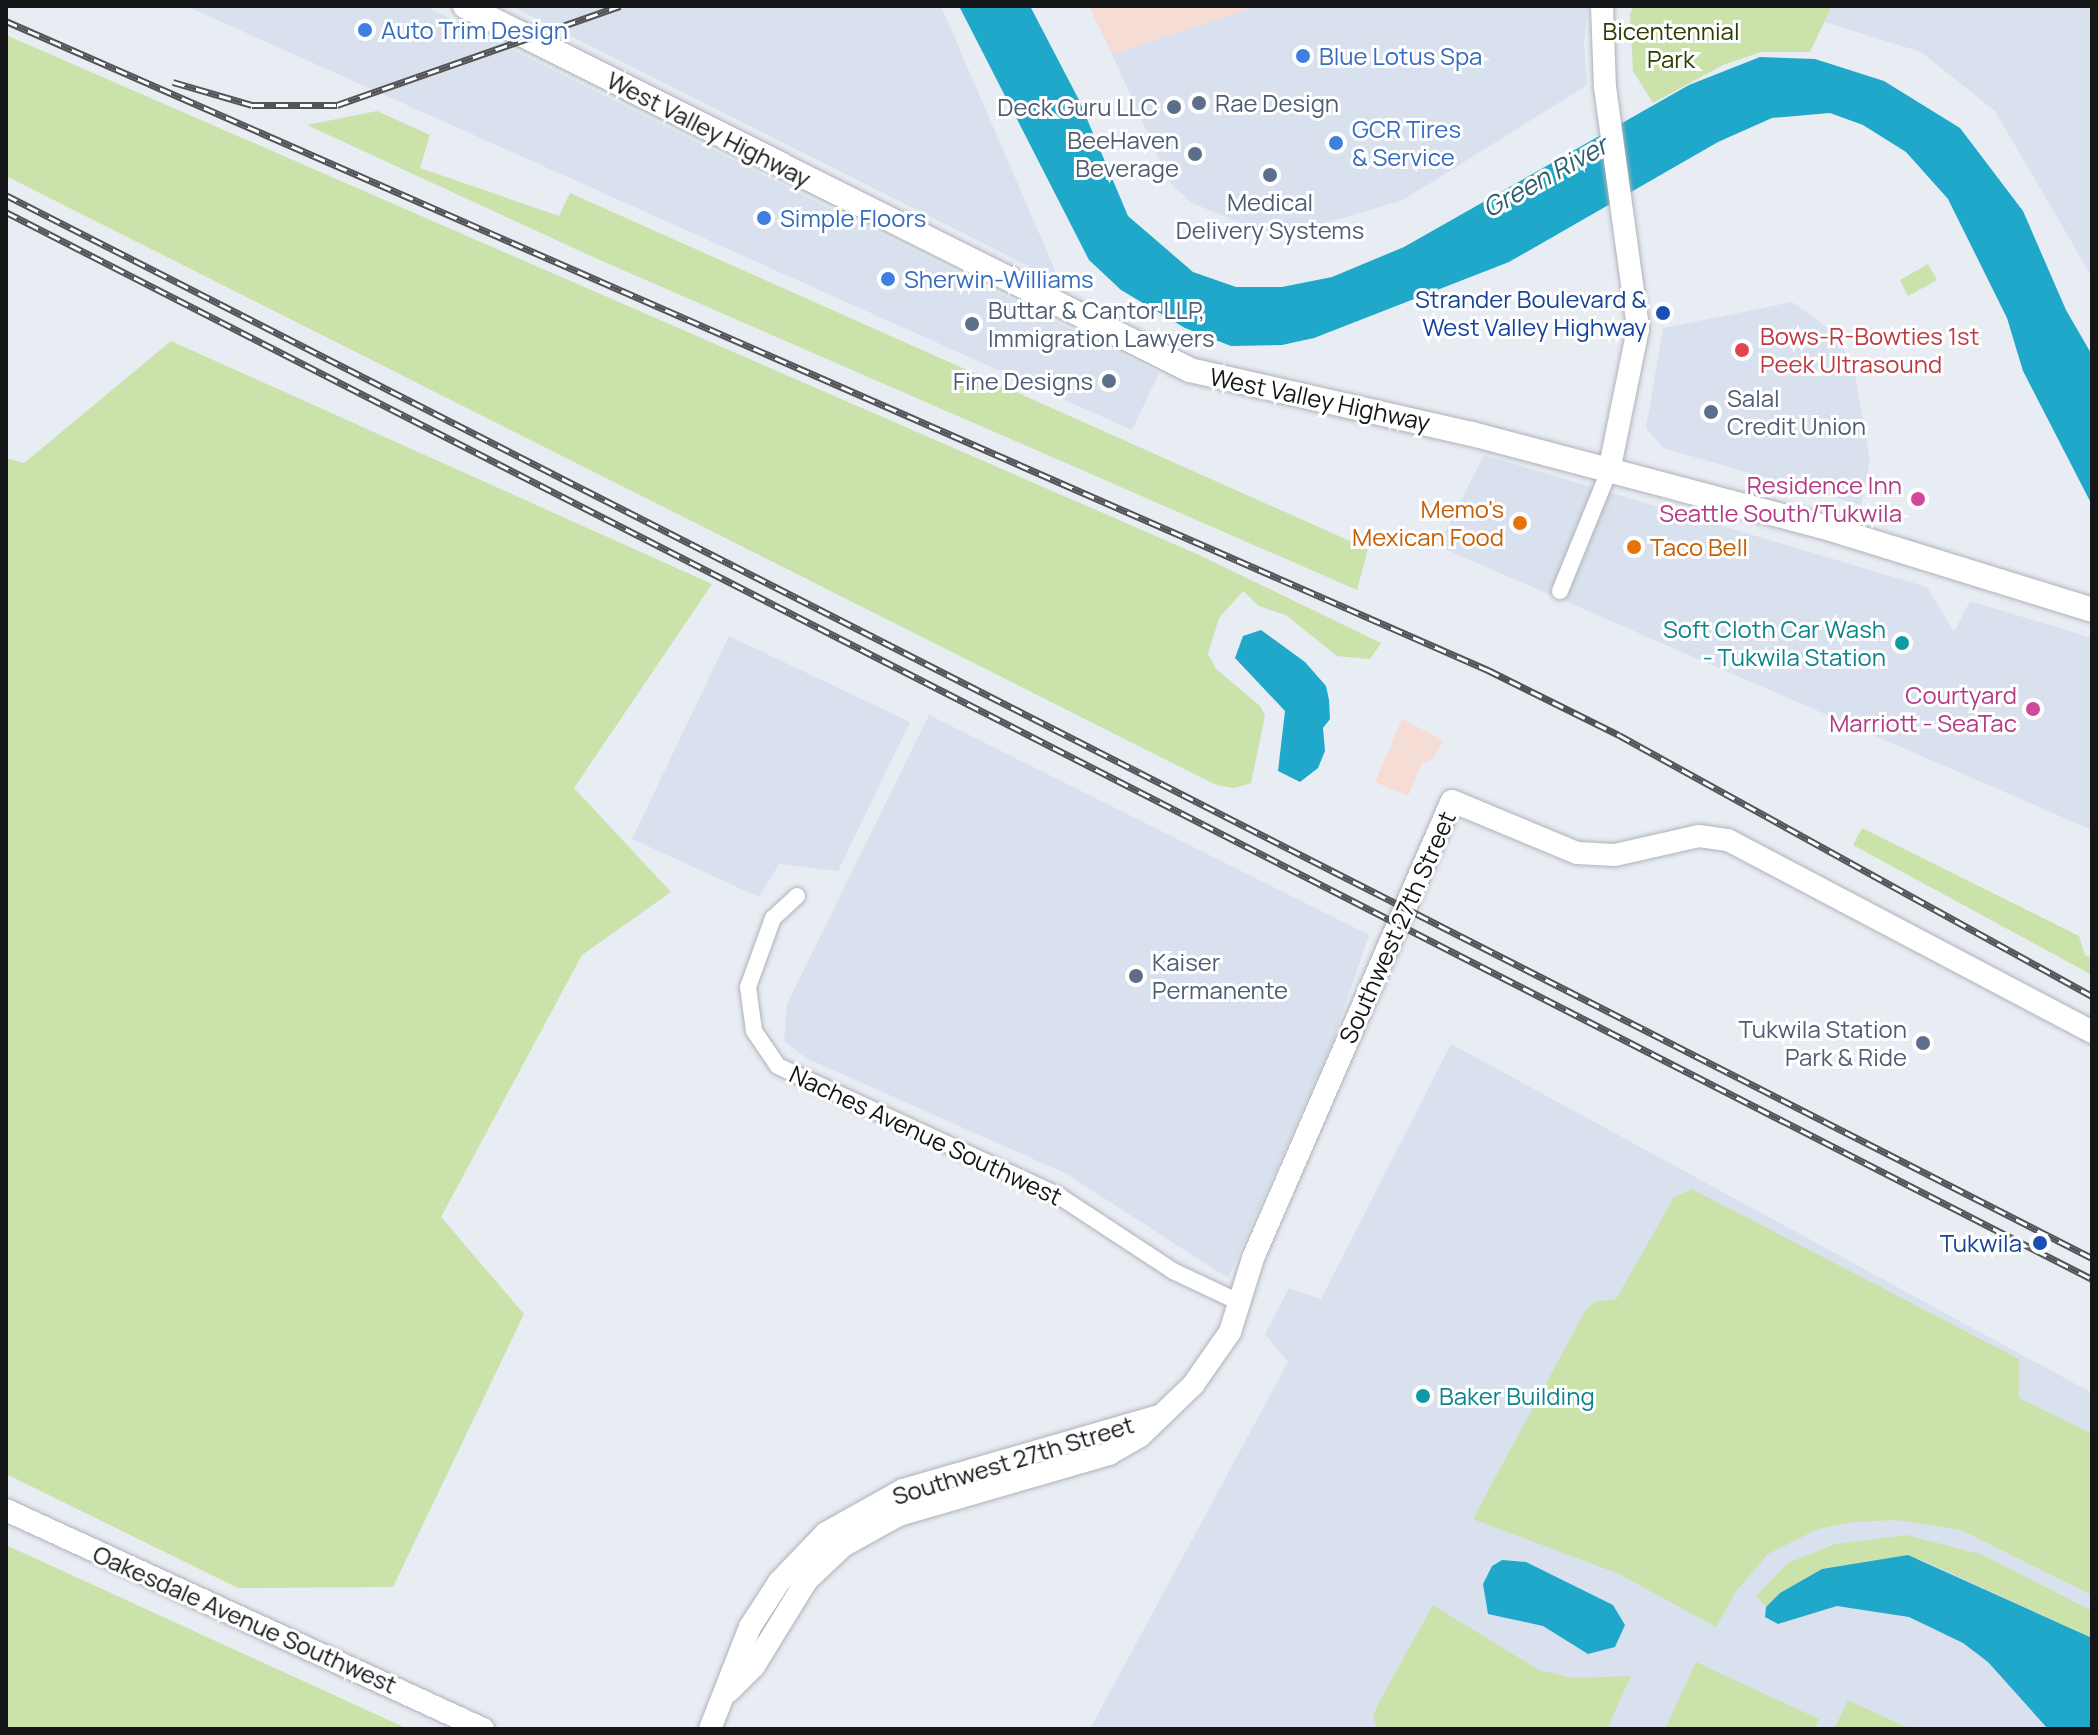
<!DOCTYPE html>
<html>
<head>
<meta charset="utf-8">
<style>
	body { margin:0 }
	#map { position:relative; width:2098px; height:1735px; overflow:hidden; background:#e8ecf3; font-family:Manrope,sans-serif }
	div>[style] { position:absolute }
	.built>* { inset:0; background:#d9e1ee }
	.industrial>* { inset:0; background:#f5dcd5 }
	.green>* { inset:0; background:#cbe3aa }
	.water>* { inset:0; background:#1fa8c9 }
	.roads { filter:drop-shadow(0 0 2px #afb3b9) drop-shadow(0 0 2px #afb3b9) }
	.street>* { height:16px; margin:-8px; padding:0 8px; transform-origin:8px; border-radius:8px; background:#fff }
	.secondary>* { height:22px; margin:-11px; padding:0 11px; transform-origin:11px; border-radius:11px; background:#fff }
	.primary>* { height:24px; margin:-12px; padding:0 12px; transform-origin:12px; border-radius:12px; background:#fff }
	.rail>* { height:7px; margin-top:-3.5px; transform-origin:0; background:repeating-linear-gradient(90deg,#fff 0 12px,#525458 0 24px); box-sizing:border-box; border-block:2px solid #525458 }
	.dots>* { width:22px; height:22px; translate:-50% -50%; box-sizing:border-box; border:4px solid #fff; border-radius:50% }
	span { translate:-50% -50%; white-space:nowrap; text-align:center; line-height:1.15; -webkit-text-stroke:6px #fff; paint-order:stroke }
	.shop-label { font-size:24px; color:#366cbe }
	.left { translate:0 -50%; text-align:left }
	.park-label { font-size:24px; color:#2a3e00 }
	.service-label { font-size:24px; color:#4e5e75 }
	.right { translate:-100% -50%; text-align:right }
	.street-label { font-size:24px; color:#131517 }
	.transit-label { font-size:24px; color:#164399 }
	.health-label { font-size:24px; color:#be3a42 }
	.hotel-label { font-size:24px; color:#b23c85 }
	.food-label { font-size:24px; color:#c56008 }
	.culture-label { font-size:24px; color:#0d838f }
	.water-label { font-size:26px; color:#2c5e6d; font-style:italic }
	.frame { position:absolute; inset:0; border:8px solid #131517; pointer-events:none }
</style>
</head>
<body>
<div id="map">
	<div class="built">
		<i style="clip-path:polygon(186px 6px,425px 6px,1159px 373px,1132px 430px)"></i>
		<i style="clip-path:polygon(511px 6px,941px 6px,1060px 282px)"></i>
		<i style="clip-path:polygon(1258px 6px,1588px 6px,1584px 44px,1587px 85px,1403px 200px,1289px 234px,1257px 230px,1192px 203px,1170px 183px,1112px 54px)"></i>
		<i style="clip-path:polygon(1832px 6px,2092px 6px,2092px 277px,1995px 111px,1921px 52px,1825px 22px)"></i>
		<i style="clip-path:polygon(1792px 302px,1836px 334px,1854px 369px,1870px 461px,1861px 505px,1663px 448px,1646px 428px,1663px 328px)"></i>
		<i style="clip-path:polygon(1484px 455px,1927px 587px,1954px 632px,1970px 601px,2092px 638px,2092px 830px,1438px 546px)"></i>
		<i style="clip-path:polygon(729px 636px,910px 722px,838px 871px,779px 864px,759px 897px,632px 839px)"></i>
		<i style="clip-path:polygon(929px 715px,1369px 935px,1331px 1046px,1228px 1278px,1065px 1173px,806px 1058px,784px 1041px,787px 1004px)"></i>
		<i style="clip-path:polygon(1451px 1044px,2092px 1393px,2092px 1729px,1090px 1729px,1288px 1362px,1265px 1334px,1289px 1288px,1321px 1299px)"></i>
	</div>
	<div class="industrial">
		<i style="clip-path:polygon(1089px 6px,1258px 6px,1112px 54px)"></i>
		<i style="clip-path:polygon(1402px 719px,1443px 740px,1433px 759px,1422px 763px,1408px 796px,1375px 782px)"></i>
	</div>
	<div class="green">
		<i style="clip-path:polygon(1634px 6px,1832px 6px,1810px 52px,1761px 52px,1723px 65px,1653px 103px,1633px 71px,1630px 14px)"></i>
		<i style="clip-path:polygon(6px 35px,1197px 554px,1381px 643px,1370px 659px,1337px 656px,1286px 615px,1259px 606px,1243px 591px,1219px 618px,1208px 654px,1216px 669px,1260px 706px,1265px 716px,1251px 783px,1234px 788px,1216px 785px,6px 176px)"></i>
		<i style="clip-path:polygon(377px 111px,430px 135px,420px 168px,559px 216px,570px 193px,1368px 549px,1357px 590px,593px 257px,307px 125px)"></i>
		<i style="clip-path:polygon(1928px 264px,1937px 280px,1908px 296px,1900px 280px)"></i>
		<i style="clip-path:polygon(171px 341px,712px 584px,574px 788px,671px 892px,582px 955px,441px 1217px,524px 1314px,393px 1587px,238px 1588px,6px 1474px,6px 458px,24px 463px)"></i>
		<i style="clip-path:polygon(1862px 828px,2079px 936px,2085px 955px,2092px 958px,2092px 975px,1853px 845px)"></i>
		<i style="clip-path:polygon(1692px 1189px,2019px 1359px,2019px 1398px,2092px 1434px,2092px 1595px,1961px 1530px,1896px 1520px,1853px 1522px,1818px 1529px,1768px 1554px,1737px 1590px,1716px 1627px,1619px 1574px,1473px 1519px,1585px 1311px,1594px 1302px,1616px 1299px,1674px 1197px)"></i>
		<i style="clip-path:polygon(1907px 1535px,1983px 1555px,2092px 1611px,2092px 1638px,1920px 1559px,1822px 1569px,1780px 1593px,1766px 1607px,1756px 1596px,1788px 1563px,1835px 1544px)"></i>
		<i style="clip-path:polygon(6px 1545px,408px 1729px,6px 1729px)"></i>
		<i style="clip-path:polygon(1433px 1605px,1539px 1670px,1573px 1678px,1631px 1676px,1607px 1729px,1378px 1729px,1373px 1717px,1378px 1704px)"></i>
		<i style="clip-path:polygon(1696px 1662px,1819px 1719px,1815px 1729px,1665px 1729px)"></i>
		<i style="clip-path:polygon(1848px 1700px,1910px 1729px,1834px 1729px)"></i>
	</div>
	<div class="water">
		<i style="clip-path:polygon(959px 6px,1030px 6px,1079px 100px,1128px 216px,1193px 272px,1236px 287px,1282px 287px,1332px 277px,1404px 247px,1689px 85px,1760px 57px,1815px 59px,1884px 81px,1960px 128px,2023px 211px,2066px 310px,2092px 355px,2092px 505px,2023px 371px,2007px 318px,1948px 199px,1906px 152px,1863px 125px,1830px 113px,1772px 118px,1718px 142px,1509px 262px,1314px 338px,1282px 345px,1231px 346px,1185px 328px,1121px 290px,1089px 260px)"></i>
		<i style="clip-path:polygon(1261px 630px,1305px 662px,1326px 686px,1329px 700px,1330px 719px,1323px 728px,1325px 751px,1318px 768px,1300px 782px,1278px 771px,1285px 711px,1235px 658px,1243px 636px)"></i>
		<i style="clip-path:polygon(1908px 1555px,2092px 1638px,2092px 1729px,2048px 1729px,1988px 1662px,1963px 1643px,1909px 1617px,1837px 1606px,1778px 1624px,1765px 1617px,1766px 1607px,1780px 1593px,1822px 1569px)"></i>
		<i style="clip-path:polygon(1502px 1560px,1526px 1562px,1613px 1605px,1625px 1625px,1615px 1647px,1588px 1654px,1543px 1626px,1488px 1614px,1483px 1584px,1492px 1566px)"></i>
	</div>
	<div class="roads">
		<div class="street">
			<i style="left:1560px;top:591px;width:130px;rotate:-67.8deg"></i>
			<i style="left:797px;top:896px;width:33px;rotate:137deg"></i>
			<i style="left:773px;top:918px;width:73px;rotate:109.9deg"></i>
			<i style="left:748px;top:987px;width:44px;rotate:82.2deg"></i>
			<i style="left:754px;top:1031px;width:42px;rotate:55.6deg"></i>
			<i style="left:778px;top:1066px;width:310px;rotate:24.8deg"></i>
			<i style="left:1059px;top:1196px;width:136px;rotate:33.3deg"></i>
			<i style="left:1173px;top:1271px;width:75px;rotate:25.2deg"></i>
		</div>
		<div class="secondary">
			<i style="left:1602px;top:6px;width:81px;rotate:87.9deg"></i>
			<i style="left:1605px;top:87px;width:244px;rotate:82.2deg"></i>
			<i style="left:1638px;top:329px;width:145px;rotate:101.5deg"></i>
			<i style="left:6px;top:1510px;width:525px;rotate:24.66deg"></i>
			<i style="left:729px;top:1691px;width:35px;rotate:-45deg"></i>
			<i style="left:754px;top:1666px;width:101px;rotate:-58.4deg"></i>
			<i style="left:807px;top:1580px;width:50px;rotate:-43.4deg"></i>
			<i style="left:843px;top:1546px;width:64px;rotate:-29deg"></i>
			<i style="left:899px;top:1515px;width:219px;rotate:-16.2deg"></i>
			<i style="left:1109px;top:1454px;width:36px;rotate:-30deg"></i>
			<i style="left:1140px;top:1436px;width:74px;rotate:-43.9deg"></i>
			<i style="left:1193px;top:1385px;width:65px;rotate:-55.1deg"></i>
			<i style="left:1230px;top:1332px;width:77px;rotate:-72.7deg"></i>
			<i style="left:1253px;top:1258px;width:498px;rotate:-66.5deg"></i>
			<i style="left:1452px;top:801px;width:135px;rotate:22.6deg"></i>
			<i style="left:1577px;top:853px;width:38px;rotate:3deg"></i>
			<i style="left:1615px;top:855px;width:86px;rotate:-12.7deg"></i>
			<i style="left:1699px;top:836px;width:29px;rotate:8deg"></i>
			<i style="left:1728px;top:840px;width:412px;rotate:27.8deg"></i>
			<i style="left:710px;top:1729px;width:110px;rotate:-68.6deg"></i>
			<i style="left:750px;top:1627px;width:54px;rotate:-57.2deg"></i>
			<i style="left:779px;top:1582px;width:68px;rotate:-46.2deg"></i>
			<i style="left:826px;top:1533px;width:88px;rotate:-29.2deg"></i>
			<i style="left:903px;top:1490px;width:266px;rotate:-16.1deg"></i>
		</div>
		<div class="primary">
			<i style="left:465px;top:6px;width:811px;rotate:26.66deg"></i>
			<i style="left:1190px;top:370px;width:289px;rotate:12.8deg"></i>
			<i style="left:1472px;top:434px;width:371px;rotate:14.8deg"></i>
			<i style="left:1831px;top:529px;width:273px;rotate:17.2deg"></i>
		</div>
	</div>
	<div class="rail">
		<i style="left:6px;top:21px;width:1618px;rotate:23.65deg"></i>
		<i style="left:1488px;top:670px;width:146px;rotate:26.4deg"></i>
		<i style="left:1619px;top:735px;width:540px;rotate:28.89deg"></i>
		<i style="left:173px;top:82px;width:82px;rotate:16.2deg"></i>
		<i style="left:252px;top:105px;width:85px"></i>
		<i style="left:337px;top:105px;width:300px;rotate:-19.3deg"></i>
		<i style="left:6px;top:195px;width:2341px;rotate:27deg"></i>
		<i style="left:6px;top:212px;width:2343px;rotate:27.09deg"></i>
	</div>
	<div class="dots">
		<i style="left:365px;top:30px;background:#3f7fe0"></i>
		<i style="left:1303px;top:56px;background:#3f7fe0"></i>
		<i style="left:1199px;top:103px;background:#5c6f8a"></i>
		<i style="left:1174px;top:107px;background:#5c6f8a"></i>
		<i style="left:1336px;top:143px;background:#3f7fe0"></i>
		<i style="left:1195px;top:154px;background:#5c6f8a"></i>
		<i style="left:1270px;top:175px;background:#5c6f8a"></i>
		<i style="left:764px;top:218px;background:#3f7fe0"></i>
		<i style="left:888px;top:279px;background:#3f7fe0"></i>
		<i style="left:1663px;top:313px;background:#1a4fb4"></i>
		<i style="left:972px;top:324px;background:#5c6f8a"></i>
		<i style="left:1742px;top:350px;background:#e0444e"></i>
		<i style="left:1109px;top:381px;background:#5c6f8a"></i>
		<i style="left:1711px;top:412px;background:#5c6f8a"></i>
		<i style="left:1918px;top:499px;background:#d1479c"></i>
		<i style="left:1520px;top:523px;background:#e8710a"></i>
		<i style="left:1634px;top:547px;background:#e8710a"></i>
		<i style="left:1902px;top:643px;background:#0f9aa8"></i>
		<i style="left:2033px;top:709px;background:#d1479c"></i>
		<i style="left:1136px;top:976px;background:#5c6f8a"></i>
		<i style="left:1923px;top:1043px;background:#5c6f8a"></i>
		<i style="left:2040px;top:1243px;background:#1a4fb4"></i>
		<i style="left:1423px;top:1396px;background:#0f9aa8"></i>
	</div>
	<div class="shop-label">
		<span class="left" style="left:381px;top:30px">Auto Trim Design</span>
		<span class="left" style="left:1319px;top:56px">Blue Lotus Spa</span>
		<span class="left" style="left:1352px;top:143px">GCR Tires<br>&amp; Service</span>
		<span class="left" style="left:780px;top:218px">Simple Floors</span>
		<span class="left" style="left:904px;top:279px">Sherwin-Williams</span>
	</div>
	<div class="park-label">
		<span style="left:1671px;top:45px">Bicentennial<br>Park</span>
	</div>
	<div class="service-label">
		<span class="left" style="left:1215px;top:103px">Rae Design</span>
		<span class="right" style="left:1158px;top:107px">Deck Guru LLC</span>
		<span class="right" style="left:1179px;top:154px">BeeHaven<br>Beverage</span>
		<span style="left:1270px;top:216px">Medical<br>Delivery Systems</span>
		<span class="left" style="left:988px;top:324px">Buttar &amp; Cantor LLP,<br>Immigration Lawyers</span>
		<span class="right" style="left:1093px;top:381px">Fine Designs</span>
		<span class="left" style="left:1727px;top:412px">Salal<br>Credit Union</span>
		<span class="left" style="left:1152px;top:976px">Kaiser<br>Permanente</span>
		<span class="right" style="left:1907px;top:1043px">Tukwila Station<br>Park &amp; Ride</span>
	</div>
	<div class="street-label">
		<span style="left:709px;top:129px;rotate:27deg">West Valley Highway</span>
		<span style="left:1320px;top:399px;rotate:12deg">West Valley Highway</span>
		<span style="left:1397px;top:927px;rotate:-66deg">Southwest 27th Street</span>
		<span style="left:926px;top:1135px;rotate:25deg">Naches Avenue Southwest</span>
		<span style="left:1013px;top:1460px;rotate:-17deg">Southwest 27th Street</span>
		<span style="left:245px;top:1619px;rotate:24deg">Oakesdale Avenue Southwest</span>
	</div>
	<div class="transit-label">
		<span class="right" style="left:1647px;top:313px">Strander Boulevard &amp;<br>West Valley Highway</span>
		<span class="right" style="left:2022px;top:1243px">Tukwila</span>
	</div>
	<div class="health-label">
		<span class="left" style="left:1760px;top:350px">Bows-R-Bowties 1st<br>Peek Ultrasound</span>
	</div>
	<div class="hotel-label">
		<span class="right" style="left:1902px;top:499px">Residence Inn<br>Seattle South/Tukwila</span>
		<span class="right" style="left:2017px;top:709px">Courtyard<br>Marriott - SeaTac</span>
	</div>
	<div class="food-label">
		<span class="right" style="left:1504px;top:523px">Memo's<br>Mexican Food</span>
		<span class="left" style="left:1650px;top:547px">Taco Bell</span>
	</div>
	<div class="culture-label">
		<span class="right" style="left:1886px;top:643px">Soft Cloth Car Wash<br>- Tukwila Station</span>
		<span class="left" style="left:1439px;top:1396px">Baker Building</span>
	</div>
	<div class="water-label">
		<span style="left:1545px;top:177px;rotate:-29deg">Green River</span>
	</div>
	<div class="frame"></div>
</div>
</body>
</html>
